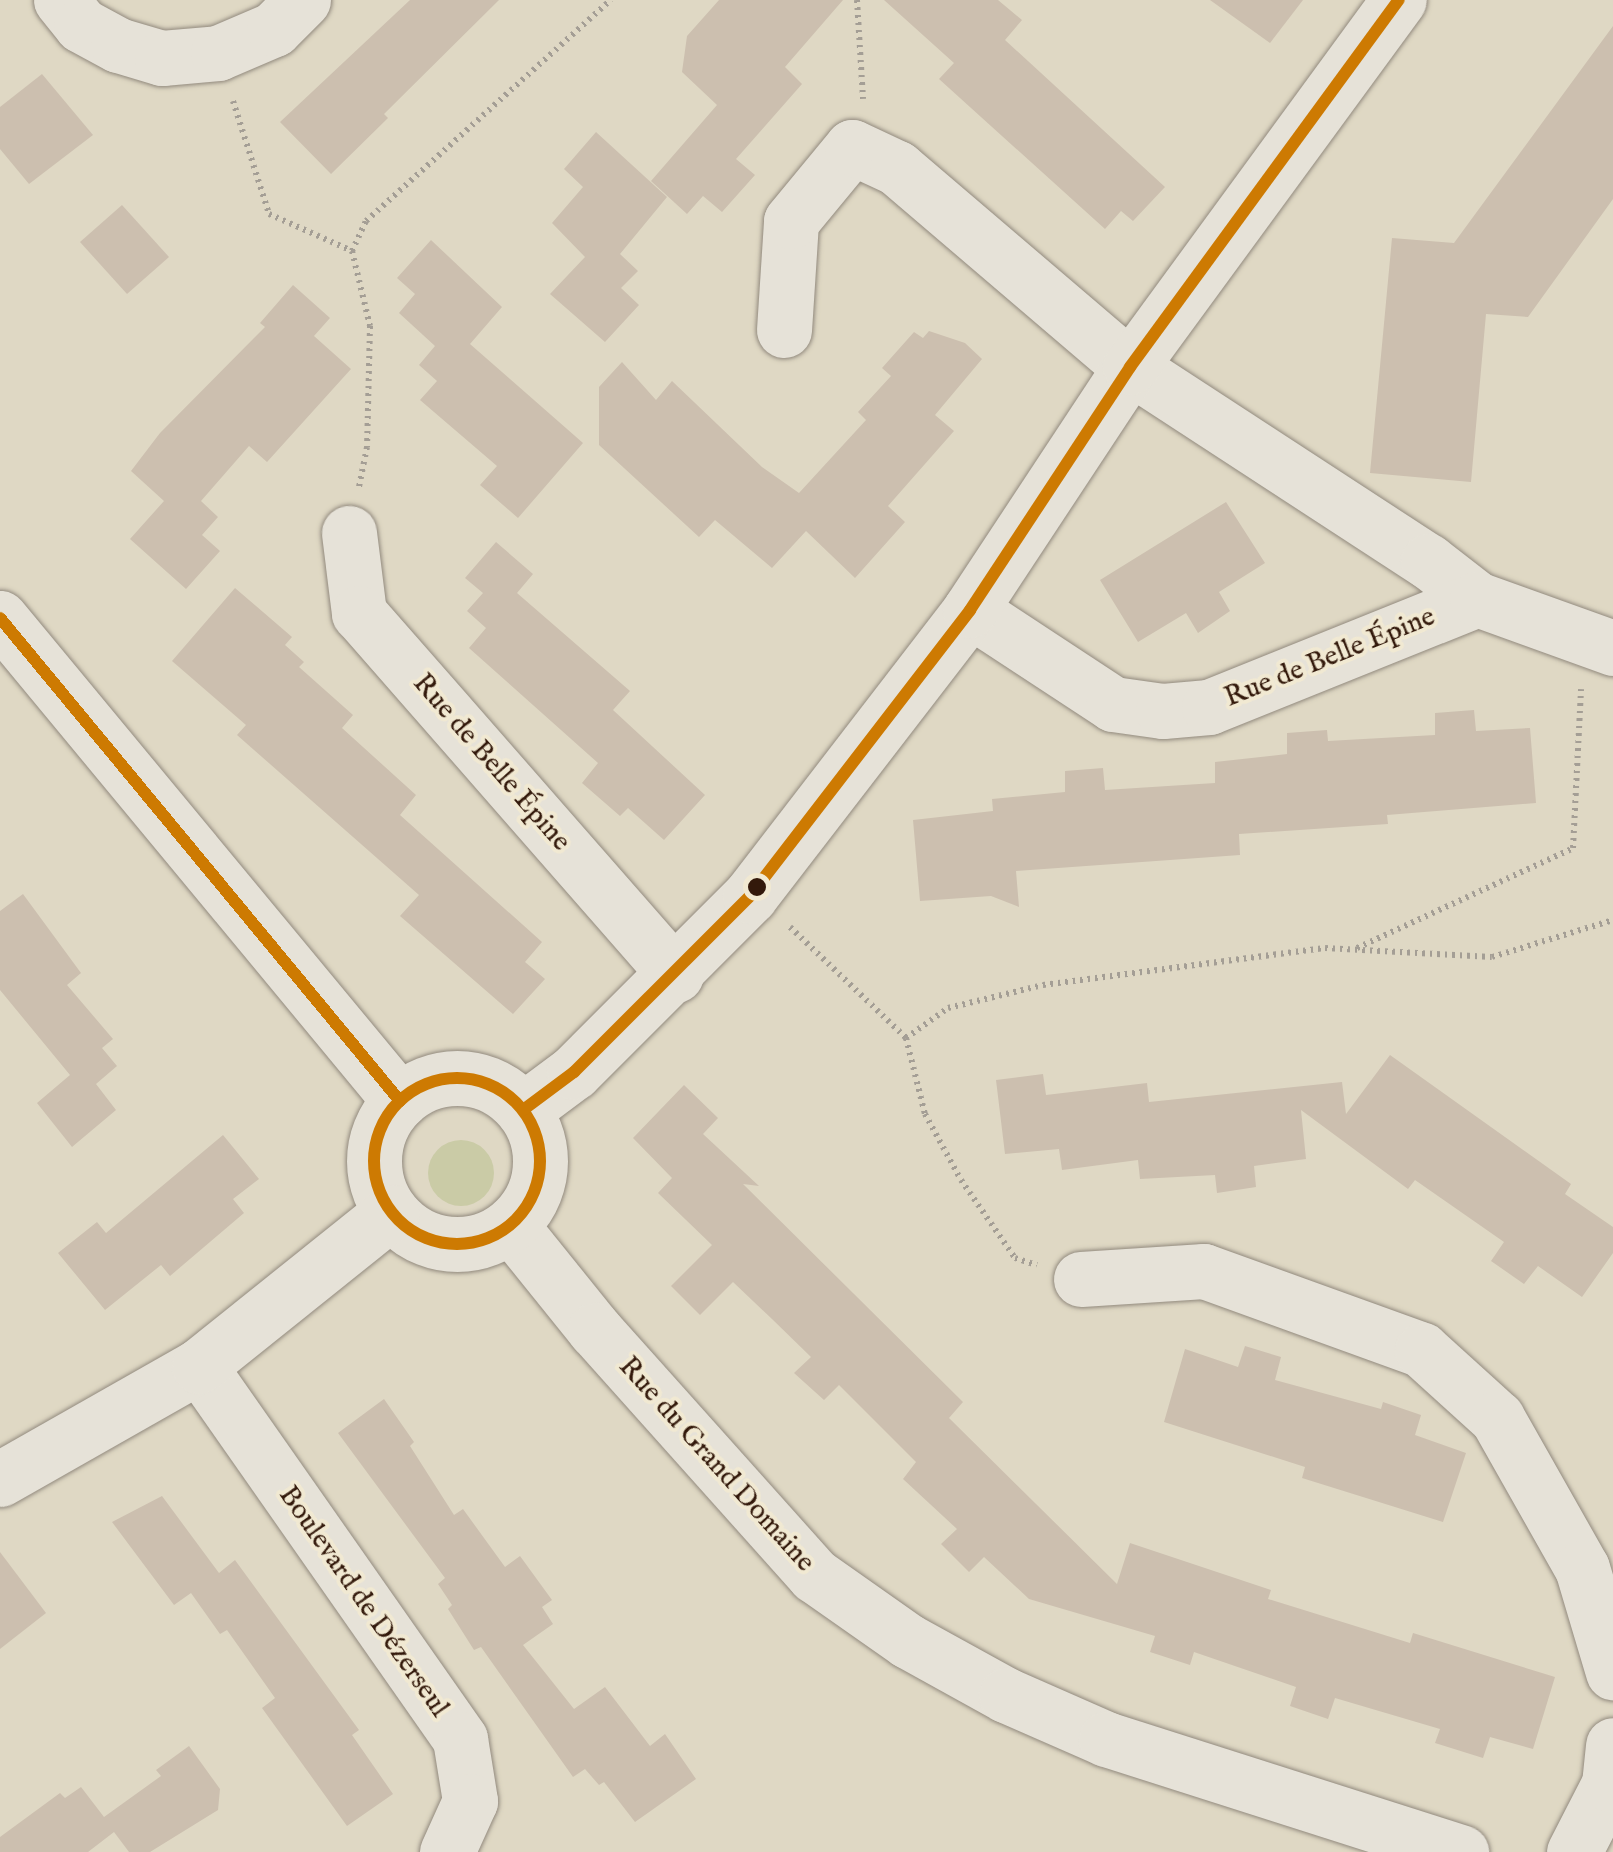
<!DOCTYPE html>
<html>
<head>
<meta charset="utf-8">
<style>
	body { margin:0 }
	#map { position:relative; width:1613px; height:1852px; overflow:hidden; background:#dfd8c4; font-family:"IM FELL English",serif }
	div>[style] { position:absolute }
	.green>* { inset:0; background:#cacba6 }
	.round { border-radius:50% }
	.building>* { inset:0; background:#ccbfaf }
	.path>* { height:6px; margin-top:-3px; transform-origin:0; background:repeating-linear-gradient(90deg,#a49e95 0 2.5px,transparent 0 7.5px) }
	.roads { filter:drop-shadow(0 0 2px #928a7e) drop-shadow(0 0 2px #928a7e) }
	.street>* { height:55px; margin:-27.5px; padding:0 27.5px; transform-origin:27.5px; border-radius:27.5px; background:#e6e2d8 }
	.secondary>* { height:55px; margin:-27.5px; padding:0 27.5px; transform-origin:27.5px; border-radius:27.5px; background:#e6e2d8 }
	.secondary>.ring { margin:-27.5px; padding:0; box-sizing:content-box; background:none; border:55px solid #e6e2d8; border-radius:50% }
	.bus-1>* { height:12px; margin:-6px; padding:0 6px; transform-origin:6px; border-radius:6px; background:#cd7a02 }
	.bus-1>.ring { margin:-6px; padding:0; box-sizing:content-box; background:none; border:12px solid #cd7a02; border-radius:50% }
	.dots>* { width:28px; height:28px; translate:-50% -50%; box-sizing:border-box; border:5px solid #f1e9d2; border-radius:50% }
	span { translate:-50% -50%; white-space:nowrap; text-align:center; line-height:1.15; -webkit-text-stroke:8px #f1e9d2; paint-order:stroke }
	.street-label { font-size:28px; color:#33190b }
</style>
</head>
<body>
<div id="map">
	<div class="green">
		<i class="round" style="left:428px;top:1140px;width:66px;height:66px"></i>
	</div>
	<div class="building">
		<i style="clip-path:polygon(410px 0,499px 0,384px 114px,388px 118px,331px 174px,280px 122px)"></i>
		<i style="clip-path:polygon(719px 0,843px 0,785px 67px,802px 84px,736px 159px,755px 175px,722px 212px,703px 196px,687px 214px,651px 181px,717px 105px,682px 72px,687px 36px)"></i>
		<i style="clip-path:polygon(884px 0,998px 0,1022px 20px,1005px 40px,1165px 187px,1133px 221px,1121px 211px,1105px 229px,939px 79px,954px 63px)"></i>
		<i style="clip-path:polygon(1210px 0,1303px 0,1270px 43px)"></i>
		<i style="clip-path:polygon(1613px 26px,1613px 199px,1528px 317px,1486px 314px,1471px 482px,1370px 473px,1392px 238px,1454px 243px)"></i>
		<i style="clip-path:polygon(42px 74px,93px 135px,29px 184px,0 149px,0 107px)"></i>
		<i style="clip-path:polygon(596px 132px,667px 197px,620px 254px,638px 271px,621px 288px,639px 305px,605px 342px,550px 294px,585px 257px,552px 223px,583px 187px,564px 169px)"></i>
		<i style="clip-path:polygon(122px 205px,169px 257px,127px 294px,80px 242px)"></i>
		<i style="clip-path:polygon(431px 240px,502px 307px,470px 344px,583px 443px,518px 518px,480px 485px,497px 466px,420px 400px,437px 381px,419px 365px,435px 346px,399px 313px,415px 294px,397px 278px)"></i>
		<i style="clip-path:polygon(293px 285px,330px 318px,314px 336px,351px 369px,267px 462px,249px 446px,201px 501px,218px 517px,202px 535px,220px 551px,186px 589px,130px 539px,164px 501px,131px 471px,160px 433px,265px 327px,260px 323px)"></i>
		<i style="clip-path:polygon(929px 331px,965px 343px,982px 359px,935px 415px,954px 431px,888px 506px,905px 522px,855px 578px,806px 531px,772px 568px,715px 520px,699px 537px,599px 445px,599px 387px,622px 362px,656px 400px,672px 381px,762px 467px,799px 493px,866px 420px,858px 412px,891px 376px,882px 368px,914px 332px,923px 338px)"></i>
		<i style="clip-path:polygon(1226px 502px,1265px 563px,1219px 592px,1230px 611px,1198px 633px,1186px 613px,1138px 642px,1100px 580px)"></i>
		<i style="clip-path:polygon(496px 542px,533px 574px,517px 593px,630px 691px,613px 710px,705px 795px,664px 840px,628px 808px,620px 816px,582px 783px,598px 763px,469px 648px,486px 628px,467px 611px,483px 593px,465px 578px)"></i>
		<i style="clip-path:polygon(235px 588px,292px 637px,285px 645px,304px 662px,299px 667px,353px 715px,342px 728px,416px 795px,400px 815px,542px 942px,525px 962px,545px 979px,513px 1014px,400px 916px,419px 895px,237px 735px,246px 725px,172px 661px)"></i>
		<i style="clip-path:polygon(1474px 710px,1476px 731px,1530px 728px,1536px 803px,1387px 815px,1388px 824px,1239px 834px,1240px 855px,1016px 871px,1019px 907px,991px 896px,920px 901px,913px 820px,993px 811px,992px 799px,1065px 792px,1065px 771px,1103px 768px,1105px 790px,1215px 783px,1215px 762px,1287px 754px,1287px 733px,1327px 730px,1328px 741px,1435px 735px,1435px 713px)"></i>
		<i style="clip-path:polygon(23px 894px,81px 973px,67px 985px,113px 1039px,102px 1048px,117px 1066px,96px 1084px,116px 1110px,72px 1147px,37px 1103px,70px 1075px,0 990px,0 911px)"></i>
		<i style="clip-path:polygon(1390px 1055px,1571px 1184px,1565px 1194px,1613px 1227px,1613px 1253px,1582px 1297px,1538px 1266px,1524px 1284px,1491px 1261px,1504px 1242px,1415px 1180px,1408px 1189px,1301px 1110px,1306px 1159px,1254px 1166px,1256px 1187px,1217px 1193px,1215px 1175px,1140px 1179px,1138px 1160px,1062px 1170px,1059px 1149px,1005px 1154px,996px 1080px,1043px 1074px,1046px 1095px,1147px 1083px,1149px 1102px,1342px 1082px,1346px 1114px)"></i>
		<i style="clip-path:polygon(684px 1085px,718px 1118px,703px 1134px,759px 1186px,743px 1184px,963px 1402px,949px 1418px,1117px 1584px,1130px 1543px,1271px 1590px,1268px 1599px,1410px 1643px,1413px 1633px,1555px 1677px,1533px 1749px,1490px 1737px,1483px 1758px,1435px 1743px,1440px 1729px,1335px 1698px,1328px 1719px,1290px 1706px,1296px 1687px,1194px 1652px,1190px 1665px,1150px 1652px,1155px 1636px,1029px 1599px,984px 1557px,969px 1572px,941px 1544px,957px 1529px,903px 1479px,916px 1462px,839px 1385px,824px 1400px,794px 1373px,811px 1357px,772px 1319px,733px 1282px,700px 1315px,671px 1286px,712px 1245px,658px 1193px,672px 1178px,633px 1138px)"></i>
		<i style="clip-path:polygon(223px 1135px,259px 1179px,233px 1199px,244px 1213px,170px 1276px,161px 1265px,105px 1310px,58px 1253px,97px 1222px,106px 1233px)"></i>
		<i style="clip-path:polygon(1245px 1346px,1281px 1357px,1275px 1380px,1381px 1409px,1383px 1402px,1421px 1415px,1415px 1435px,1466px 1453px,1443px 1522px,1302px 1478px,1305px 1467px,1164px 1422px,1185px 1349px,1238px 1367px)"></i>
		<i style="clip-path:polygon(384px 1399px,414px 1442px,410px 1446px,454px 1515px,463px 1509px,505px 1567px,520px 1556px,552px 1600px,542px 1607px,553px 1624px,523px 1645px,574px 1709px,605px 1687px,650px 1746px,665px 1734px,696px 1779px,635px 1822px,604px 1782px,599px 1785px,585px 1769px,573px 1777px,481px 1647px,474px 1650px,448px 1609px,452px 1605px,438px 1584px,445px 1578px,338px 1433px)"></i>
		<i style="clip-path:polygon(162px 1496px,219px 1573px,235px 1560px,359px 1730px,352px 1735px,393px 1794px,347px 1826px,262px 1708px,275px 1698px,227px 1630px,220px 1634px,191px 1593px,174px 1605px,112px 1522px)"></i>
		<i style="clip-path:polygon(0 1552px,46px 1613px,0 1649px)"></i>
		<i style="clip-path:polygon(189px 1746px,220px 1789px,218px 1810px,150px 1852px,129px 1852px,114px 1832px,88px 1852px,0 1852px,0 1837px,60px 1793px,65px 1798px,81px 1787px,104px 1817px,161px 1776px,156px 1770px)"></i>
	</div>
	<div class="path">
		<i style="left:857px;top:0;width:99px;rotate:86.5deg"></i>
		<i style="left:233px;top:101px;width:119px;rotate:72.3deg"></i>
		<i style="left:269px;top:214px;width:91px;rotate:24deg"></i>
		<i style="left:352px;top:251px;width:77px;rotate:76.5deg"></i>
		<i style="left:370px;top:326px;width:121px;rotate:91.4deg"></i>
		<i style="left:367px;top:447px;width:41px;rotate:101.3deg"></i>
		<i style="left:352px;top:251px;width:33px;rotate:-65deg"></i>
		<i style="left:366px;top:221px;width:330px;rotate:-42.1deg"></i>
		<i style="left:790px;top:927px;width:161px;rotate:43.7deg"></i>
		<i style="left:906px;top:1038px;width:52px;rotate:-35.5deg"></i>
		<i style="left:948px;top:1008px;width:98px;rotate:-13.6deg"></i>
		<i style="left:1043px;top:985px;width:284px;rotate:-7.5deg"></i>
		<i style="left:1325px;top:948px;width:167px;rotate:3.1deg"></i>
		<i style="left:1492px;top:957px;width:127px;rotate:-17deg"></i>
		<i style="left:1357px;top:948px;width:238px;rotate:-24.8deg"></i>
		<i style="left:1573px;top:848px;width:159px;rotate:-87.1deg"></i>
		<i style="left:906px;top:1038px;width:78px;rotate:76deg"></i>
		<i style="left:925px;top:1114px;width:75px;rotate:61.4deg"></i>
		<i style="left:961px;top:1180px;width:95px;rotate:55.3deg"></i>
		<i style="left:1015px;top:1258px;width:23px;rotate:18deg"></i>
	</div>
	<div class="roads">
		<div class="street">
			<i style="left:61px;top:0;width:32px;rotate:51deg"></i>
			<i style="left:81px;top:25px;width:42px;rotate:28.4deg"></i>
			<i style="left:118px;top:45px;width:46px;rotate:16.5deg"></i>
			<i style="left:162px;top:58px;width:56px;rotate:-5.1deg"></i>
			<i style="left:218px;top:53px;width:61px;rotate:-23.2deg"></i>
			<i style="left:274px;top:29px;width:41px;rotate:-45deg"></i>
			<i style="left:784px;top:330px;width:109px;rotate:-86.3deg"></i>
			<i style="left:791px;top:221px;width:96px;rotate:-50.5deg"></i>
			<i style="left:852px;top:147px;width:50px;rotate:25deg"></i>
			<i style="left:897px;top:168px;width:306px;rotate:40.5deg"></i>
			<i style="left:1130px;top:367px;width:356px;rotate:33.1deg"></i>
			<i style="left:1428px;top:561px;width:62px;rotate:37.8deg"></i>
			<i style="left:349px;top:533px;width:81px;rotate:82.9deg"></i>
			<i style="left:359px;top:613px;width:481px;rotate:48.8deg"></i>
			<i style="left:970px;top:610px;width:171px;rotate:33.3deg"></i>
			<i style="left:1113px;top:704px;width:50px;rotate:8deg"></i>
			<i style="left:1163px;top:711px;width:46px;rotate:-5deg"></i>
			<i style="left:1209px;top:707px;width:289px;rotate:-21.9deg"></i>
			<i style="left:1477px;top:599px;width:145px;rotate:19.8deg"></i>
			<i style="left:0;top:618px;width:627px;rotate:50.37deg"></i>
			<i style="left:511px;top:1226px;width:134px;rotate:51.1deg"></i>
			<i style="left:595px;top:1330px;width:329px;rotate:48.2deg"></i>
			<i style="left:814px;top:1575px;width:115px;rotate:35.1deg"></i>
			<i style="left:908px;top:1641px;width:112px;rotate:28.9deg"></i>
			<i style="left:1006px;top:1695px;width:109px;rotate:23.7deg"></i>
			<i style="left:1106px;top:1739px;width:373px;rotate:17.7deg"></i>
			<i style="left:1081px;top:1279px;width:123px;rotate:-3.7deg"></i>
			<i style="left:1204px;top:1271px;width:232px;rotate:19.9deg"></i>
			<i style="left:1422px;top:1350px;width:101px;rotate:42.2deg"></i>
			<i style="left:1497px;top:1418px;width:172px;rotate:60.5deg"></i>
			<i style="left:1582px;top:1568px;width:109px;rotate:73.4deg"></i>
			<i style="left:199px;top:1366px;width:455px;rotate:55deg"></i>
			<i style="left:460px;top:1739px;width:63px;rotate:80.8deg"></i>
			<i style="left:470px;top:1801px;width:56px;rotate:114.3deg"></i>
			<i style="left:1574px;top:1852px;width:76px;rotate:-62.8deg"></i>
			<i style="left:1609px;top:1784px;width:39px;rotate:-84deg"></i>
		</div>
		<div class="secondary">
			<i class="ring" style="left:374px;top:1078px;width:111px;height:111px"></i>
			<i style="left:523px;top:1110px;width:64px;rotate:-36.7deg"></i>
			<i style="left:574px;top:1072px;width:249px;rotate:-45deg"></i>
			<i style="left:750px;top:896px;width:361px;rotate:-52.4deg"></i>
			<i style="left:970px;top:610px;width:291px;rotate:-56.6deg"></i>
			<i style="left:1130px;top:367px;width:455px;rotate:-53.8deg"></i>
			<i style="left:0;top:1479px;width:229px;rotate:-29.6deg"></i>
			<i style="left:199px;top:1366px;width:246px;rotate:-38.7deg"></i>
		</div>
	</div>
	<div class="bus-1">
		<i style="left:0;top:618px;width:627px;rotate:50.37deg"></i>
		<i class="ring" style="left:374px;top:1078px;width:154px;height:154px"></i>
		<i style="left:523px;top:1110px;width:64px;rotate:-36.7deg"></i>
		<i style="left:574px;top:1072px;width:249px;rotate:-45deg"></i>
		<i style="left:750px;top:896px;width:361px;rotate:-52.4deg"></i>
		<i style="left:970px;top:610px;width:291px;rotate:-56.6deg"></i>
		<i style="left:1130px;top:367px;width:455px;rotate:-53.8deg"></i>
	</div>
	<div class="dots">
		<i style="left:757px;top:887px;background:#33190b"></i>
	</div>
	<div class="street-label">
		<span style="left:1330px;top:658px;rotate:-22deg">Rue de Belle Épine</span>
		<span style="left:491px;top:763px;rotate:49deg">Rue de Belle Épine</span>
		<span style="left:716px;top:1465px;rotate:48deg">Rue du Grand Domaine</span>
		<span style="left:363px;top:1602px;rotate:55deg">Boulevard de Dézerseul</span>
	</div>
</div>
</body>
</html>
